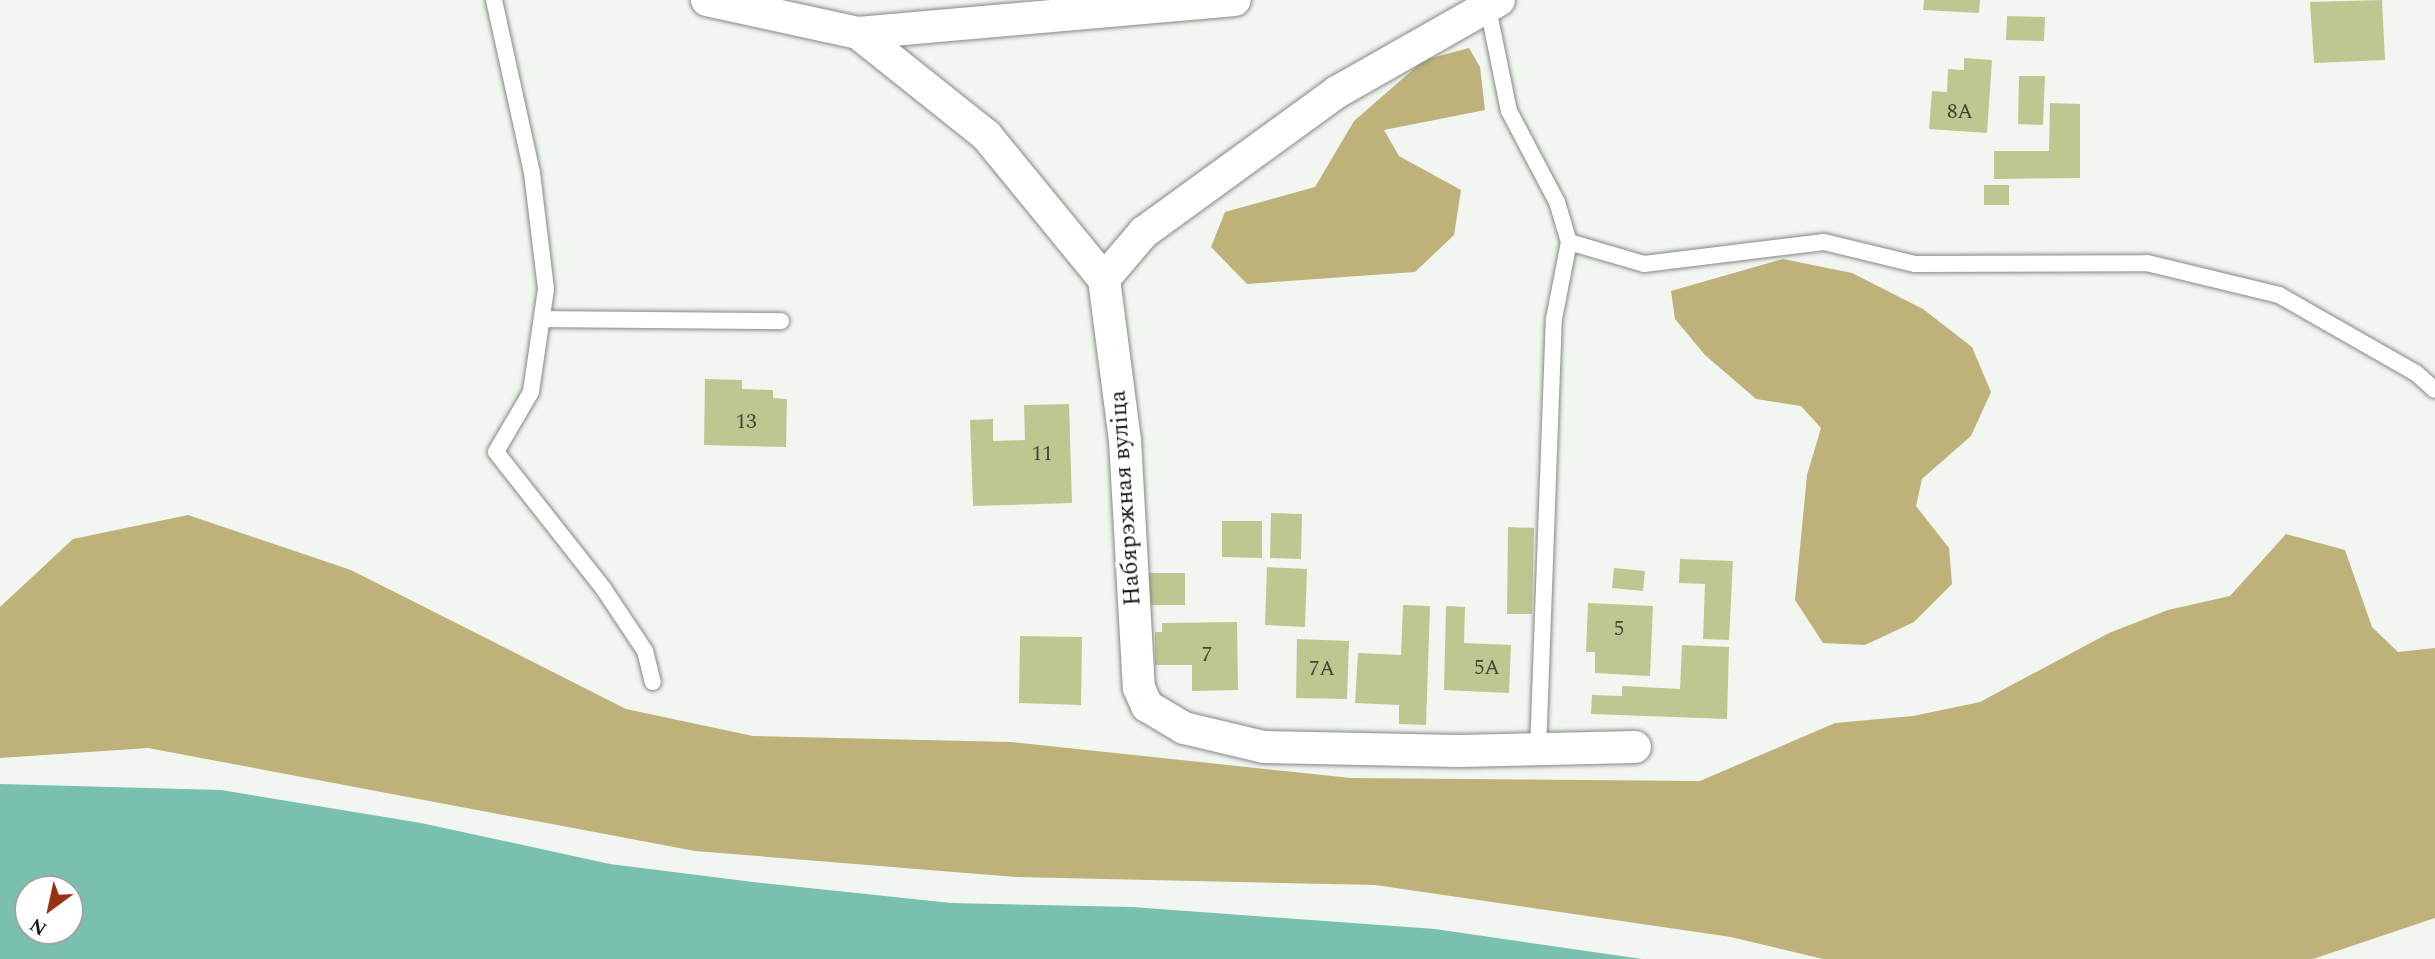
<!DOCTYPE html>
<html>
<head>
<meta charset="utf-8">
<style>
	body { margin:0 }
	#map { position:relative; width:2435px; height:959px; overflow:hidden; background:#f2f6f1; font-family:Spectral,serif }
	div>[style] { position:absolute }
	.forest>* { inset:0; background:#beb179 }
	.water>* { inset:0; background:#7ac0af }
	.building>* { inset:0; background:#bdc890 }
	.roads { filter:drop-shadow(0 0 2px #858884) drop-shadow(0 0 2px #858884) }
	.lane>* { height:16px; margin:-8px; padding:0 8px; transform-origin:8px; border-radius:8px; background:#fff }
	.street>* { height:32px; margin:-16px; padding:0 16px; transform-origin:16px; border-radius:16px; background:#fff }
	span { translate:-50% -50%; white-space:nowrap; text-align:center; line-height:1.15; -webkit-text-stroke:7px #fff; paint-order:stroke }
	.number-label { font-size:21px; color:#3f4334 }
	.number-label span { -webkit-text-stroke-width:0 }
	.street-label { font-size:24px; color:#151715 }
	.north { position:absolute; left:14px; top:875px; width:70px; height:70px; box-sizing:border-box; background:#fff; border:2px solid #a1a2a1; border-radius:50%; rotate:213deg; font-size:19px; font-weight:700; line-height:28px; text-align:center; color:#151715 }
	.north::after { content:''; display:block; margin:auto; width:24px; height:32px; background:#983112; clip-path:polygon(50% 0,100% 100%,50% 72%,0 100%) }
</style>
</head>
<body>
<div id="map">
	<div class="forest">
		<i style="clip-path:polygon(1469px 48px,1480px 67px,1485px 110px,1384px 130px,1399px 156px,1461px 190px,1454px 235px,1415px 272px,1247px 284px,1211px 247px,1225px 212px,1315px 187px,1354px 121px,1424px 60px)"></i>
		<i style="clip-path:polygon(1783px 259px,1852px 273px,1923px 309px,1972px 347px,1991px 392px,1971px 436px,1922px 479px,1916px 506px,1949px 548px,1952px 584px,1914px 622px,1865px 645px,1823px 643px,1795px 600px,1807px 475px,1821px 428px,1801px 406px,1756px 399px,1705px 355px,1675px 319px,1671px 291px)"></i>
		<i style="clip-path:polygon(188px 515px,351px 570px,626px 709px,753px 736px,1011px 742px,1351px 778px,1700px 781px,1835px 723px,1913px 716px,1980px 702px,2109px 633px,2168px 610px,2230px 596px,2286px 534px,2345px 550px,2372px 627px,2398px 652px,2435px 648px,2435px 918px,2313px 959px,1823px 959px,1731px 937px,1375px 885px,1016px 877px,695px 851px,148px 748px,0 758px,0 607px,73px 539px)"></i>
	</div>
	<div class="water">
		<i style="clip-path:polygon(evenodd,0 784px,221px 790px,421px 823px,610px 864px,753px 882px,951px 903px,1132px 907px,1435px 929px,1642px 959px,0 959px,0 784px,70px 889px,70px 931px,28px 931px,28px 889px,70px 889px)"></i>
	</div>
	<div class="building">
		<i style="clip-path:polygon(1924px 0,1980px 0,1979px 13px,1923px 10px)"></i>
		<i style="clip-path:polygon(2382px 0,2385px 60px,2314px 63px,2310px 2px)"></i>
		<i style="clip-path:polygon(2007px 16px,2045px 17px,2044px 41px,2006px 40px)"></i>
		<i style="clip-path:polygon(1964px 58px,1992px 60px,1987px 133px,1929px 129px,1932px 91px,1947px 92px,1948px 69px,1964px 70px)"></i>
		<i style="clip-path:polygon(2019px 76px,2045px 76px,2043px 125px,2018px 124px)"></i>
		<i style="clip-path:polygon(2050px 103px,2080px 104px,2080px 178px,1994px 179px,1994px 151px,2049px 151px)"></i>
		<i style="clip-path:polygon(1984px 185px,2009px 185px,2009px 205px,1984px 205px)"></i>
		<i style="clip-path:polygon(705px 379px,742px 380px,742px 389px,773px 390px,773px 398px,787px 399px,786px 447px,704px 445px)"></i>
		<i style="clip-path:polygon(1069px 404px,1072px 503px,973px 506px,970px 420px,993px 419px,993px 441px,1025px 440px,1024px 405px)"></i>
		<i style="clip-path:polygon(1271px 513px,1302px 514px,1301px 559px,1270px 558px)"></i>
		<i style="clip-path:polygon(1222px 521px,1262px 521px,1262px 558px,1222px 557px)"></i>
		<i style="clip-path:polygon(1508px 527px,1534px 528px,1532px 614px,1507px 614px)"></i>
		<i style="clip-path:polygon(1680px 559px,1733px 561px,1729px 640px,1703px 639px,1705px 584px,1679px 583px)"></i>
		<i style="clip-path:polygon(1267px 567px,1307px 569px,1305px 627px,1265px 625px)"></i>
		<i style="clip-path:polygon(1614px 568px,1645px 571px,1643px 591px,1612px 588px)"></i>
		<i style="clip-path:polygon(1146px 573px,1185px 573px,1185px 605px,1146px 605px)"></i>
		<i style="clip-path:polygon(1588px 603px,1653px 606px,1650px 676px,1595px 673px,1595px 652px,1586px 652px)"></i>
		<i style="clip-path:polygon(1403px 605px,1430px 606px,1426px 725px,1399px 724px,1399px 705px,1355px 703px,1358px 653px,1401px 655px)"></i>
		<i style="clip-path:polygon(1446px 606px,1465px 607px,1464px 643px,1511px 645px,1509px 693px,1444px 690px)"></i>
		<i style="clip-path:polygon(1237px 622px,1238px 690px,1192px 691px,1192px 665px,1155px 665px,1155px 632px,1162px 632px,1162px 623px)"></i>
		<i style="clip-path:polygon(1020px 636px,1082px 637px,1081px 705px,1019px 703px)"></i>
		<i style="clip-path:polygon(1297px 639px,1349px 641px,1347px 699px,1296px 698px)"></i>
		<i style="clip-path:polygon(1682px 645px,1729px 647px,1727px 719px,1591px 714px,1592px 695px,1622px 696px,1622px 686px,1680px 689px)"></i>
	</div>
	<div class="roads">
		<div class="lane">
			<i style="left:494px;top:0;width:177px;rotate:77.6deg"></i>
			<i style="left:532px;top:173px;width:117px;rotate:83.1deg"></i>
			<i style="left:546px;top:289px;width:104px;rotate:98.3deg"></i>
			<i style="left:531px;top:392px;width:69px;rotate:120.3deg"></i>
			<i style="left:496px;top:452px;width:173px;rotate:51.8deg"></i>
			<i style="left:603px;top:588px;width:76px;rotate:56.3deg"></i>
			<i style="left:645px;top:651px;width:32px;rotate:76deg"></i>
			<i style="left:1488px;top:8px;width:105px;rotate:78.5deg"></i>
			<i style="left:1509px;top:111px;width:103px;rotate:62.2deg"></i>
			<i style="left:1557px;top:202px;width:42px;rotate:73.3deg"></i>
			<i style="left:1569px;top:242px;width:78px;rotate:16.3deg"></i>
			<i style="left:1644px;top:264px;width:181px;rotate:-7deg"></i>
			<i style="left:1824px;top:242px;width:94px;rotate:13.6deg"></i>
			<i style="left:1915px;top:264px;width:232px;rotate:-0.2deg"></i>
			<i style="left:2147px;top:263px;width:136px;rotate:13.6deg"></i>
			<i style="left:2279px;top:295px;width:158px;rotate:29.7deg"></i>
			<i style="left:2416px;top:373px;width:25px;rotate:42deg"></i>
			<i style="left:542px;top:319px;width:239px;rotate:0.5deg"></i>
			<i style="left:1538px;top:751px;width:432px;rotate:-87.9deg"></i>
			<i style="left:1554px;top:319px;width:78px;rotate:-79deg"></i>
		</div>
		<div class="street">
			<i style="left:707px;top:0;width:155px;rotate:12.3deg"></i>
			<i style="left:858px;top:33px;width:378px;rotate:-5deg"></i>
			<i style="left:1499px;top:0;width:186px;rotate:150.4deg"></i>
			<i style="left:1337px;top:92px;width:238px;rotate:144deg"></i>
			<i style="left:1144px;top:232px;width:62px;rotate:130.4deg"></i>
			<i style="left:1104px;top:279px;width:162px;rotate:82.6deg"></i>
			<i style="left:1125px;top:440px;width:248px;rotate:86.8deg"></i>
			<i style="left:1139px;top:688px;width:20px;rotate:66deg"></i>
			<i style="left:1147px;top:706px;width:43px;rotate:30.7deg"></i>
			<i style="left:1184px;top:728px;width:82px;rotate:13.4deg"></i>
			<i style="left:1264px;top:747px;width:195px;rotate:1.2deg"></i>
			<i style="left:1459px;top:751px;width:176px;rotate:-1.3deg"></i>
			<i style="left:858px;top:33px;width:164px;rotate:38.6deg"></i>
			<i style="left:986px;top:135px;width:186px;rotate:50.7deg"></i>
		</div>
	</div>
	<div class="number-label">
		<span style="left:1960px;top:112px">8А</span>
		<span style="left:746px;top:422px">13</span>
		<span style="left:1042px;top:454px">11</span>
		<span style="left:1619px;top:629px">5</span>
		<span style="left:1207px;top:655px">7</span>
		<span style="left:1487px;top:668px">5А</span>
		<span style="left:1322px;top:669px">7А</span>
	</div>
	<div class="street-label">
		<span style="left:1126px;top:498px;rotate:-94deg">Набярэжная вуліца</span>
	</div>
	<div class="north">N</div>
</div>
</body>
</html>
